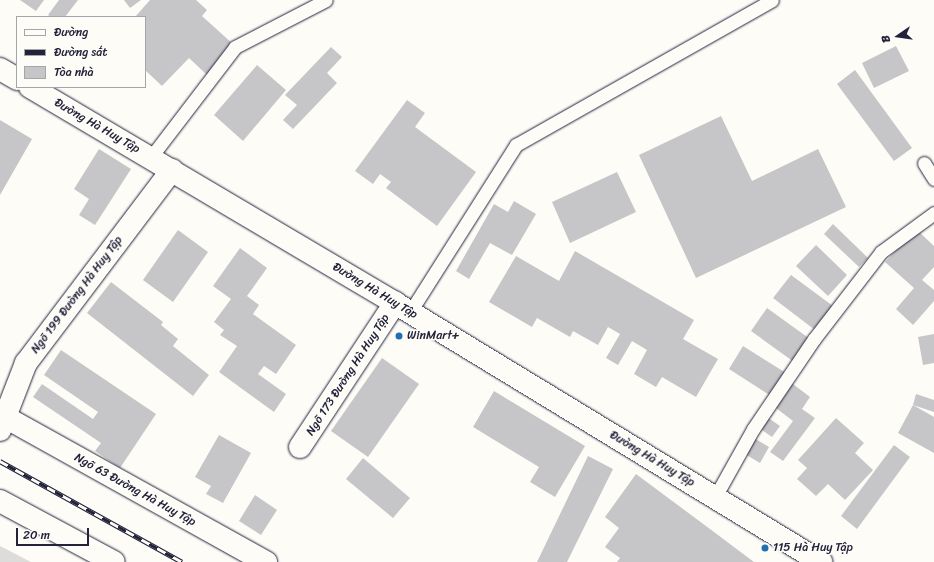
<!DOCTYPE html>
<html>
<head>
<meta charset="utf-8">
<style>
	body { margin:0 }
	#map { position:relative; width:934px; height:562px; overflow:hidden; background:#fdfcf7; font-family:Sriracha,sans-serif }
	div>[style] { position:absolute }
	.green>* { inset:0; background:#dddcdb }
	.building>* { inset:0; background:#c6c6c8 }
	.roads { filter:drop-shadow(0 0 1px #22223b) drop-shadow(0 0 1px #22223b) }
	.service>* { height:13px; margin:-6.5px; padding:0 6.5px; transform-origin:6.5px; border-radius:6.5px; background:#fdfcf7 }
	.minor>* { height:22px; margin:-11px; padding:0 11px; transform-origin:11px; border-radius:11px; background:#fdfcf7 }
	.primary>* { height:22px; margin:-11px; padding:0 11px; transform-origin:11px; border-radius:11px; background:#fdfcf7 }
	.rail>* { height:4.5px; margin-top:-2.25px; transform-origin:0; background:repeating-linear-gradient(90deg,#fdfcf7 0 9px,#22223b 0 18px); box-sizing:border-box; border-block:1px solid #22223b }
	.dots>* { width:11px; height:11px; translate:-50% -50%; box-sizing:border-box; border:2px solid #fdfcf7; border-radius:50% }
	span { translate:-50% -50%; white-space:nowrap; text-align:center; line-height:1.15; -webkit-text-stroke:3.5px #fdfcf7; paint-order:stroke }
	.street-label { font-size:12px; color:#22223b }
	.poi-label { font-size:12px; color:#22223b }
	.left { translate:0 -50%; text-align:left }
	.legend { position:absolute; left:16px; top:16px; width:130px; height:72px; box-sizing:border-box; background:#fdfcf7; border:1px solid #a5a5ac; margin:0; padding:5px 7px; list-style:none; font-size:12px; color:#22223b }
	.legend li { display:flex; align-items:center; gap:8px; height:20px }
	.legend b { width:20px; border:1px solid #a5a5ac }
	.north { position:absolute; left:878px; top:16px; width:40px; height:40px; -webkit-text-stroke:3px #fdfcf7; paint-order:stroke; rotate:257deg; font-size:11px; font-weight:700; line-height:16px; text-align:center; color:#22223b }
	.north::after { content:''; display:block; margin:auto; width:14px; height:18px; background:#22223b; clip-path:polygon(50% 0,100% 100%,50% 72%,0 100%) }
	.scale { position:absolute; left:16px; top:528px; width:73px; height:18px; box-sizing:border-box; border:2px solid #22223b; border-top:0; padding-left:5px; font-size:12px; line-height:14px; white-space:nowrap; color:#22223b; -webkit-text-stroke:3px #fdfcf7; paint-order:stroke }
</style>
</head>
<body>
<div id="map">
	<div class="green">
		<i style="clip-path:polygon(0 546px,31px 562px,0 562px)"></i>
	</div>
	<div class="building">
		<i style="clip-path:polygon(20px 0,44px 0,36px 11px)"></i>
		<i style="clip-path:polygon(59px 0,78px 0,65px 17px,51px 17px,48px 15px)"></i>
		<i style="clip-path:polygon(124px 0,141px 0,130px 8px)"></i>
		<i style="clip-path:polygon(150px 0,196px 0,207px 10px,202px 16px,234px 45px,207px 75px,189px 58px,162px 86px,145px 70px,145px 17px,135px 17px)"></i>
		<i style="clip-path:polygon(896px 46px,909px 71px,874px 88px,862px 63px)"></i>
		<i style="clip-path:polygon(331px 47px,342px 57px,327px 73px,337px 83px,293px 129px,283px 120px,297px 105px,285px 95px)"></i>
		<i style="clip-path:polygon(257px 65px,286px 90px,243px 141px,214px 115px)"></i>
		<i style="clip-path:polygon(855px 70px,912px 148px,894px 161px,837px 84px)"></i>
		<i style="clip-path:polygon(407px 100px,425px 113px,415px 127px,476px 172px,437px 226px,386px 188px,391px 182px,380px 174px,373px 184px,355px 171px)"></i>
		<i style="clip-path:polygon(721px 116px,752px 181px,818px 149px,846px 207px,696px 278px,639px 155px)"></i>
		<i style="clip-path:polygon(0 120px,32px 139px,0 195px)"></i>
		<i style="clip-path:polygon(99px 149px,131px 169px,95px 225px,79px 215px,89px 199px,74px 189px)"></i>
		<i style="clip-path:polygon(617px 172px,636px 212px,570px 243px,552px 202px)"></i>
		<i style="clip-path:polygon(514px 201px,536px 214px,512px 255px,490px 243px,469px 279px,456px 271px,494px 204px,508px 212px)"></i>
		<i style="clip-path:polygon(833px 224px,868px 258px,859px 267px,824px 234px)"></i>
		<i style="clip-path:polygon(916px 229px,934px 246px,934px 267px,922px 280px,934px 290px,934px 301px,913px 325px,896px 309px,914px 288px,885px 262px)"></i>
		<i style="clip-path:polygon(178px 230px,208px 252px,173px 302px,143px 280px)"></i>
		<i style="clip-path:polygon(816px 245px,847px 275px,828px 296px,796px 266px)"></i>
		<i style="clip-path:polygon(240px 248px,267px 268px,247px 296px,259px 305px,253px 314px,296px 345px,276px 374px,264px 366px,258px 374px,286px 394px,274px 412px,219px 372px,237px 346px,220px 335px,224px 330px,214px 322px,231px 299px,213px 286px)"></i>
		<i style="clip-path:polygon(575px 251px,694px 320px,683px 339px,718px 359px,696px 397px,662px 377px,656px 387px,634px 374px,647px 350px,632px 341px,618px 365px,606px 358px,620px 334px,608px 327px,598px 345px,573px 331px,570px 337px,537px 318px,532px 327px,489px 302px,516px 256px,559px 281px)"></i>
		<i style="clip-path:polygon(791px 275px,833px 306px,815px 330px,773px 298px)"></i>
		<i style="clip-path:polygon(111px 282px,163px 322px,161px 325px,178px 339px,173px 346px,209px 375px,193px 396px,87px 313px)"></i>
		<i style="clip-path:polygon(767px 308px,810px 339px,794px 362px,751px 331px)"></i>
		<i style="clip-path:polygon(934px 334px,934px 363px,923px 365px,918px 337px)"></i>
		<i style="clip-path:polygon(743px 346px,786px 373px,771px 396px,729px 369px)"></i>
		<i style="clip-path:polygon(61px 350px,156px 414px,120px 468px,95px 451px,101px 443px,33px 397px,42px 384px,93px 419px,98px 412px,44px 375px)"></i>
		<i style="clip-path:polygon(382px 358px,419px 384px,368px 457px,331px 431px)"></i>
		<i style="clip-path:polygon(789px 381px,810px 397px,802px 409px,815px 418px,783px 461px,770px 452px,793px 421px,772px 405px)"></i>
		<i style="clip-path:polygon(494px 391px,585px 446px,555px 497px,530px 482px,539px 467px,473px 427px)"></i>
		<i style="clip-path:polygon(916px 394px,934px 400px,934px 412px,913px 405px)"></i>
		<i style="clip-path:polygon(913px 405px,934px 417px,934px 453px,898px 433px)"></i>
		<i style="clip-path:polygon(767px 417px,780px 426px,772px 437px,759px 428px)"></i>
		<i style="clip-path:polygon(836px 418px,864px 443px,855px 453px,873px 470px,845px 500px,828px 484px,816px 496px,797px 479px,807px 468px,798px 460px)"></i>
		<i style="clip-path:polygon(219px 435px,251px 453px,223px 503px,206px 494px,211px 486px,195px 477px)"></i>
		<i style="clip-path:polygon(754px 438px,769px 447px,760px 463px,745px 454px)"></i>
		<i style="clip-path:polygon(894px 445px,910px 457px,857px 529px,841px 516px)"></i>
		<i style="clip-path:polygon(588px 456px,613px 469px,567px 562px,537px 562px)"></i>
		<i style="clip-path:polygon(363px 458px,410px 498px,393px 518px,346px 479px)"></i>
		<i style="clip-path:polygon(636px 474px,710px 529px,754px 562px,617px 562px,620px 558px,605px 547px,619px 528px,605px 517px)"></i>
		<i style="clip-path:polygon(255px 495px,277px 510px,261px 535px,239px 521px)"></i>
	</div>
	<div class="roads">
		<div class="service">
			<i style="left:151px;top:157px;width:138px;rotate:-52.6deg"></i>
			<i style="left:235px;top:47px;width:102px;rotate:-27.3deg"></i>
			<i style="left:924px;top:163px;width:19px;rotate:58deg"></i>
			<i style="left:410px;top:312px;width:198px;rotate:-57.6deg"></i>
			<i style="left:516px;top:145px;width:294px;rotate:-29.5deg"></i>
			<i style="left:715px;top:497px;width:78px;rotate:-60.8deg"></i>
			<i style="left:753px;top:429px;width:109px;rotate:-55.9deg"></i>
			<i style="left:814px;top:339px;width:110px;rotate:-52.4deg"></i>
			<i style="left:881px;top:252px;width:66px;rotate:-36.3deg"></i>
		</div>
		<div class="minor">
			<i style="left:5px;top:417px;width:299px;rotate:29.1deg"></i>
			<i style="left:0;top:430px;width:72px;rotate:-68.8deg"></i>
			<i style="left:26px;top:363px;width:242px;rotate:-52.9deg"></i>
			<i style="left:300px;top:447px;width:173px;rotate:-56.6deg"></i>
			<i style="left:0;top:501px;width:129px;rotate:28.2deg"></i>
		</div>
		<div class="primary">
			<i style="left:0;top:69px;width:20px;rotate:30deg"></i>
			<i style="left:30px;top:87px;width:424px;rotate:30.6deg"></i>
			<i style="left:395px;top:303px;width:499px;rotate:31.3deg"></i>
		</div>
	</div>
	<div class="rail">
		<i style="left:0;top:461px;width:208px;rotate:29deg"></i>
	</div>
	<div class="dots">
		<i style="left:399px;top:336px;background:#1f6fb2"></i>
		<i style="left:765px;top:548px;background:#1f6fb2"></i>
	</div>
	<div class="street-label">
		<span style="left:97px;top:126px;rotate:30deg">Đường Hà Huy Tập</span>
		<span style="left:375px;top:291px;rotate:31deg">Đường Hà Huy Tập</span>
		<span style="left:77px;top:295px;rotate:-53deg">Ngõ 199 Đường Hà Huy Tập</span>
		<span style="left:348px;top:375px;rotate:-57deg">Ngõ 173 Đường Hà Huy Tập</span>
		<span style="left:652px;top:459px;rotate:31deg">Đường Hà Huy Tập</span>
		<span style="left:135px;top:490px;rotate:29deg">Ngõ 63 Đường Hà Huy Tập</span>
	</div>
	<div class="poi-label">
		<span class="left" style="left:407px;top:336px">WinMart+</span>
		<span class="left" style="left:773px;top:548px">115 Hà Huy Tập</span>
	</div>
	<ul class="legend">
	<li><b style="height:5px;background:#fdfcf7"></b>Đường</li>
	<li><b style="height:5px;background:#22223b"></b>Đường sắt</li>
	<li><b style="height:11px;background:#c6c6c8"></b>Tòa nhà</li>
	</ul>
	<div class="north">B</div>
	<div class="scale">20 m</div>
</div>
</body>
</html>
